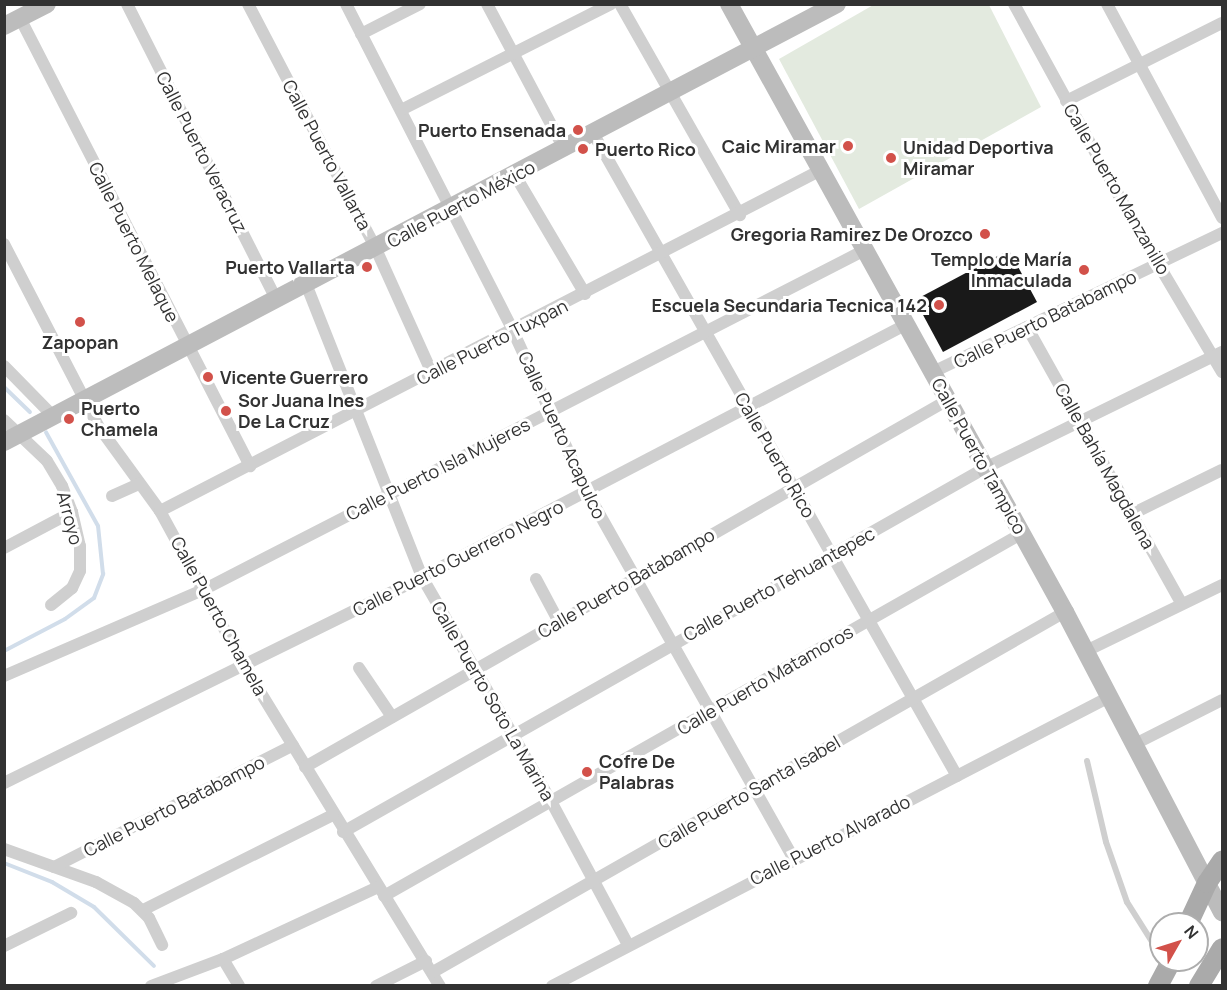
<!DOCTYPE html>
<html>
<head>
<meta charset="utf-8">
<style>
	body { margin:0 }
	#map { position:relative; width:1227px; height:990px; overflow:hidden; background:#fff; font-family:Manrope,sans-serif }
	div>[style] { position:absolute }
	.green>* { inset:0; background:#e3eadf }
	.stream>* { height:4px; margin:-2px; padding:0 2px; transform-origin:2px; border-radius:2px; background:#d1ddea }
	.building>* { inset:0; background:#191919 }
	.lane>* { height:6px; margin:-3px; padding:0 3px; transform-origin:3px; border-radius:3px; background:#cfcfcf }
	.street>* { height:12px; margin:-6px; padding:0 6px; transform-origin:6px; border-radius:6px; background:#cfcfcf }
	.secondary>* { height:18px; margin:-9px; padding:0 9px; transform-origin:9px; border-radius:9px; background:#bcbcbc }
	.primary>* { height:20px; margin:-10px; padding:0 10px; transform-origin:10px; border-radius:10px; background:#aaa }
	.dots>* { width:16px; height:16px; translate:-50% -50%; box-sizing:border-box; border:3px solid #fff; border-radius:50% }
	span { translate:-50% -50%; white-space:nowrap; text-align:center; line-height:1.15; -webkit-text-stroke:6px #fff; paint-order:stroke }
	.poi-label { font-size:18px; color:#323232; font-weight:700 }
	.right { translate:-100% -50%; text-align:right }
	.left { translate:0 -50%; text-align:left }
	.street-label { font-size:18px; color:#323232 }
	.frame { position:absolute; inset:0; border:6px solid #323232; pointer-events:none }
	.north { position:absolute; left:1149px; top:912px; width:60px; height:60px; box-sizing:border-box; background:#fff; border:2px solid #adadad; border-radius:50%; rotate:51deg; font-size:16px; font-weight:700; line-height:24px; text-align:center; color:#323232 }
	.north::after { content:''; display:block; margin:auto; width:21px; height:27px; background:#d2514a; clip-path:polygon(50% 0,100% 100%,50% 72%,0 100%) }
</style>
</head>
<body>
<div id="map">
	<div class="green">
		<i style="clip-path:polygon(875px 4px,989px 5px,1041px 107px,859px 209px,779px 59px)"></i>
	</div>
	<div class="stream">
		<i style="left:4px;top:387px;width:36px;rotate:44deg"></i>
		<i style="left:4px;top:651px;width:69px;rotate:-27.7deg"></i>
		<i style="left:65px;top:619px;width:36px;rotate:-36deg"></i>
		<i style="left:94px;top:598px;width:26px;rotate:-69deg"></i>
		<i style="left:103px;top:574px;width:48px;rotate:-95.9deg"></i>
		<i style="left:98px;top:526px;width:107px;rotate:-119deg"></i>
		<i style="left:4px;top:863px;width:52px;rotate:21.6deg"></i>
		<i style="left:52px;top:882px;width:49px;rotate:30.8deg"></i>
		<i style="left:94px;top:907px;width:84px;rotate:44.5deg"></i>
	</div>
	<div class="building">
		<i style="clip-path:polygon(1009px 250px,1037px 302px,943px 352px,915px 300px)"></i>
	</div>
	<div class="lane">
		<i style="left:1087px;top:761px;width:83px;rotate:76.8deg"></i>
		<i style="left:1106px;top:842px;width:64px;rotate:70.7deg"></i>
		<i style="left:1127px;top:902px;width:64px;rotate:57.8deg"></i>
	</div>
	<div class="street">
		<i style="left:127px;top:4px;width:330px;rotate:63.2deg"></i>
		<i style="left:248px;top:4px;width:276px;rotate:62.4deg"></i>
		<i style="left:376px;top:249px;width:136px;rotate:65.7deg"></i>
		<i style="left:346px;top:4px;width:367px;rotate:62.9deg"></i>
		<i style="left:513px;top:331px;width:177px;rotate:65.3deg"></i>
		<i style="left:587px;top:492px;width:419px;rotate:60.6deg"></i>
		<i style="left:487px;top:4px;width:164px;rotate:62deg"></i>
		<i style="left:620px;top:4px;width:243px;rotate:60.4deg"></i>
		<i style="left:1014px;top:4px;width:244px;rotate:61.3deg"></i>
		<i style="left:1131px;top:218px;width:179px;rotate:59.4deg"></i>
		<i style="left:1107px;top:4px;width:243px;rotate:61.7deg"></i>
		<i style="left:20px;top:18px;width:504px;rotate:62.82deg"></i>
		<i style="left:361px;top:34px;width:66px;rotate:-27deg"></i>
		<i style="left:1066px;top:101px;width:174px;rotate:-26.6deg"></i>
		<i style="left:401px;top:110px;width:235px;rotate:-26.8deg"></i>
		<i style="left:593px;top:133px;width:739px;rotate:60.49deg"></i>
		<i style="left:515px;top:175px;width:138px;rotate:59.5deg"></i>
		<i style="left:4px;top:244px;width:206px;rotate:62.6deg"></i>
		<i style="left:99px;top:427px;width:104px;rotate:54deg"></i>
		<i style="left:160px;top:511px;width:178px;rotate:61.4deg"></i>
		<i style="left:245px;top:667px;width:374px;rotate:58.6deg"></i>
		<i style="left:306px;top:284px;width:315px;rotate:68.4deg"></i>
		<i style="left:422px;top:577px;width:261px;rotate:60.1deg"></i>
		<i style="left:552px;top:803px;width:161px;rotate:61.8deg"></i>
		<i style="left:1027px;top:327px;width:317px;rotate:60.8deg"></i>
		<i style="left:4px;top:366px;width:70px;rotate:45.6deg"></i>
		<i style="left:933px;top:372px;width:321px;rotate:-25.7deg"></i>
		<i style="left:4px;top:420px;width:59px;rotate:43.6deg"></i>
		<i style="left:47px;top:461px;width:29px;rotate:59deg"></i>
		<i style="left:62px;top:486px;width:28px;rotate:69deg"></i>
		<i style="left:72px;top:512px;width:35px;rotate:77deg"></i>
		<i style="left:80px;top:546px;width:25px;rotate:90deg"></i>
		<i style="left:80px;top:571px;width:19px;rotate:115deg"></i>
		<i style="left:72px;top:588px;width:27px;rotate:141deg"></i>
		<i style="left:112px;top:496px;width:30px;rotate:-24deg"></i>
		<i style="left:160px;top:511px;width:744px;rotate:-27.29deg"></i>
		<i style="left:1132px;top:514px;width:100px;rotate:-26.1deg"></i>
		<i style="left:4px;top:548px;width:77px;rotate:-27.9deg"></i>
		<i style="left:536px;top:579px;width:49px;rotate:61.9deg"></i>
		<i style="left:1086px;top:651px;width:151px;rotate:-25.9deg"></i>
		<i style="left:359px;top:668px;width:59px;rotate:56deg"></i>
		<i style="left:4px;top:676px;width:219px;rotate:-23.4deg"></i>
		<i style="left:205px;top:589px;width:742px;rotate:-27.19deg"></i>
		<i style="left:1135px;top:744px;width:97px;rotate:-26.8deg"></i>
		<i style="left:305px;top:767px;width:740px;rotate:-29.72deg"></i>
		<i style="left:4px;top:783px;width:466px;rotate:-26.2deg"></i>
		<i style="left:422px;top:577px;width:547px;rotate:-27.55deg"></i>
		<i style="left:343px;top:832px;width:738px;rotate:-29.55deg"></i>
		<i style="left:985px;top:468px;width:264px;rotate:-26.1deg"></i>
		<i style="left:4px;top:849px;width:98px;rotate:19.7deg"></i>
		<i style="left:96px;top:882px;width:43px;rotate:28.9deg"></i>
		<i style="left:134px;top:903px;width:21px;rotate:45deg"></i>
		<i style="left:149px;top:918px;width:30px;rotate:64deg"></i>
		<i style="left:54px;top:867px;width:268px;rotate:-27deg"></i>
		<i style="left:384px;top:896px;width:733px;rotate:-29.61deg"></i>
		<i style="left:143px;top:910px;width:212px;rotate:-26.6deg"></i>
		<i style="left:4px;top:946px;width:75px;rotate:-26.2deg"></i>
		<i style="left:223px;top:959px;width:31px;rotate:59deg"></i>
		<i style="left:433px;top:972px;width:727px;rotate:-29.67deg"></i>
		<i style="left:151px;top:986px;width:77px;rotate:-20.6deg"></i>
		<i style="left:223px;top:959px;width:171px;rotate:-24.9deg"></i>
		<i style="left:376px;top:986px;width:56px;rotate:-26.6deg"></i>
		<i style="left:552px;top:986px;width:628px;rotate:-27.42deg"></i>
	</div>
	<div class="secondary">
		<i style="left:729px;top:4px;width:695px;rotate:61.07deg"></i>
		<i style="left:1065px;top:612px;width:339px;rotate:62.4deg"></i>
		<i style="left:4px;top:26px;width:48px;rotate:-27.1deg"></i>
		<i style="left:4px;top:442px;width:941px;rotate:-27.74deg"></i>
	</div>
	<div class="primary">
		<i style="left:1188px;top:924px;width:45px;rotate:-65.1deg"></i>
		<i style="left:1207px;top:883px;width:27px;rotate:-56deg"></i>
		<i style="left:1158px;top:986px;width:30px;rotate:-62deg"></i>
		<i style="left:1199px;top:986px;width:44px;rotate:-58.8deg"></i>
	</div>
	<div class="dots">
		<i style="left:578px;top:130px;background:#d2514a"></i>
		<i style="left:848px;top:146px;background:#d2514a"></i>
		<i style="left:583px;top:149px;background:#d2514a"></i>
		<i style="left:891px;top:158px;background:#d2514a"></i>
		<i style="left:985px;top:234px;background:#d2514a"></i>
		<i style="left:367px;top:267px;background:#d2514a"></i>
		<i style="left:1084px;top:270px;background:#d2514a"></i>
		<i style="left:939px;top:305px;background:#d2514a"></i>
		<i style="left:80px;top:322px;background:#d2514a"></i>
		<i style="left:208px;top:377px;background:#d2514a"></i>
		<i style="left:226px;top:411px;background:#d2514a"></i>
		<i style="left:69px;top:419px;background:#d2514a"></i>
		<i style="left:587px;top:772px;background:#d2514a"></i>
	</div>
	<div class="poi-label">
		<span class="right" style="left:566px;top:130px">Puerto Ensenada</span>
		<span class="right" style="left:836px;top:146px">Caic Miramar</span>
		<span class="left" style="left:903px;top:158px">Unidad Deportiva<br>Miramar</span>
		<span class="left" style="left:595px;top:149px">Puerto Rico</span>
		<span class="right" style="left:973px;top:234px">Gregoria Ramirez De Orozco</span>
		<span class="right" style="left:1072px;top:270px">Templo de María<br>Inmaculada</span>
		<span class="right" style="left:355px;top:267px">Puerto Vallarta</span>
		<span class="right" style="left:927px;top:305px">Escuela Secundaria Tecnica 142</span>
		<span style="left:80px;top:342px">Zapopan</span>
		<span class="left" style="left:220px;top:377px">Vicente Guerrero</span>
		<span class="left" style="left:238px;top:411px">Sor Juana Ines<br>De La Cruz</span>
		<span class="left" style="left:81px;top:419px">Puerto<br>Chamela</span>
		<span class="left" style="left:599px;top:772px">Cofre De<br>Palabras</span>
	</div>
	<div class="street-label">
		<span style="left:202px;top:152px;rotate:63deg">Calle Puerto Veracruz</span>
		<span style="left:327px;top:155px;rotate:62deg">Calle Puerto Vallarta</span>
		<span style="left:1117px;top:189px;rotate:60deg">Calle Puerto Manzanillo</span>
		<span style="left:461px;top:204px;rotate:-28deg">Calle Puerto México</span>
		<span style="left:134px;top:242px;rotate:63deg">Calle Puerto Melaque</span>
		<span style="left:1045px;top:319px;rotate:-26deg">Calle Puerto Batabampo</span>
		<span style="left:492px;top:342px;rotate:-27deg">Calle Puerto Tuxpan</span>
		<span style="left:562px;top:435px;rotate:65deg">Calle Puerto Acapulco</span>
		<span style="left:775px;top:455px;rotate:60deg">Calle Puerto Rico</span>
		<span style="left:979px;top:456px;rotate:61deg">Calle Puerto Tampico</span>
		<span style="left:1105px;top:466px;rotate:61deg">Calle Bahía Magdalena</span>
		<span style="left:438px;top:469px;rotate:-27deg">Calle Puerto Isla Mujeres</span>
		<span style="left:70px;top:518px;rotate:75deg">Arroyo</span>
		<span style="left:458px;top:558px;rotate:-27deg">Calle Puerto Guerrero Negro</span>
		<span style="left:626px;top:583px;rotate:-30deg">Calle Puerto Batabampo</span>
		<span style="left:779px;top:584px;rotate:-29deg">Calle Puerto Tehuantepec</span>
		<span style="left:219px;top:616px;rotate:61deg">Calle Puerto Chamela</span>
		<span style="left:765px;top:680px;rotate:-30deg">Calle Puerto Matamoros</span>
		<span style="left:493px;top:701px;rotate:60deg">Calle Puerto Soto La Marina</span>
		<span style="left:749px;top:792px;rotate:-30deg">Calle Puerto Santa Isabel</span>
		<span style="left:174px;top:806px;rotate:-27deg">Calle Puerto Batabampo</span>
		<span style="left:830px;top:840px;rotate:-27deg">Calle Puerto Alvarado</span>
	</div>
	<div class="frame"></div>
	<div class="north">N</div>
</div>
</body>
</html>
